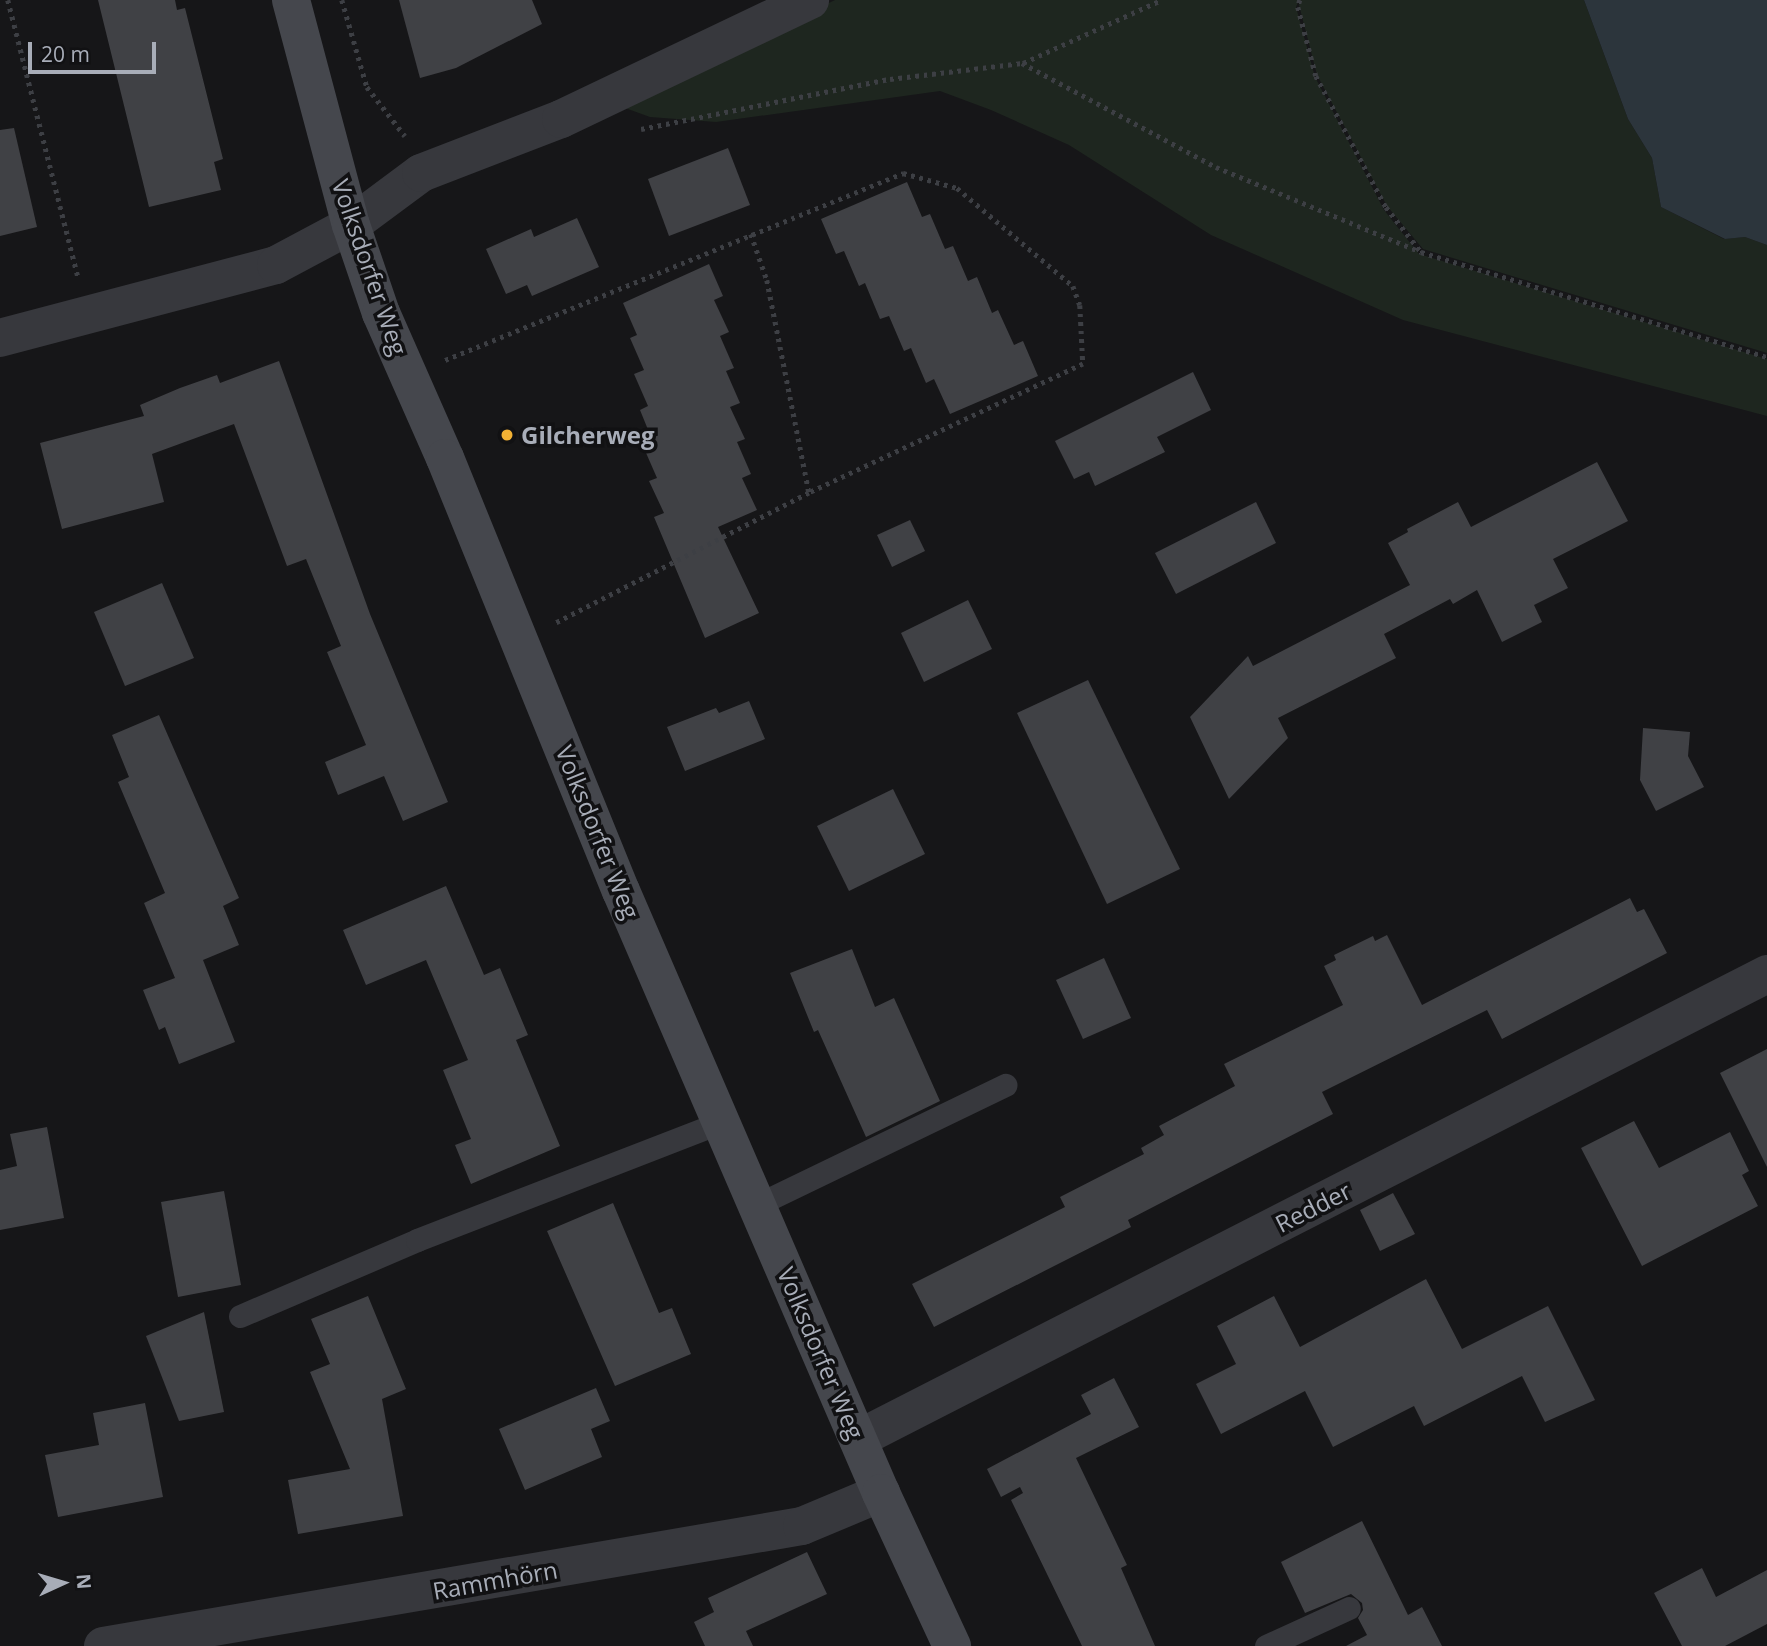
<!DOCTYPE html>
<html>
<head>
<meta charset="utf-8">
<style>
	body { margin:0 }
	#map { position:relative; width:1767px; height:1646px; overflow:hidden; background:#161618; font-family:"Open Sans",sans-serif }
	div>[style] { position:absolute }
	.green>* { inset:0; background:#1e261f }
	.water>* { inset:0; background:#2c353c }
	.building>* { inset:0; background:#404145 }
	.path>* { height:4.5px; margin-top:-2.25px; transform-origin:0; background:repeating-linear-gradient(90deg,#3d3f44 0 3.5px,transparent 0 8.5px) }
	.lane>* { height:23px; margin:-11.5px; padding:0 11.5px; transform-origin:11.5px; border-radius:11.5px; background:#37383d }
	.street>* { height:38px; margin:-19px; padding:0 19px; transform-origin:19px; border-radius:19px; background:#37383d }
	.secondary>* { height:38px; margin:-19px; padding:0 19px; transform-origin:19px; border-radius:19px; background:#45474d }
	.dots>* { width:19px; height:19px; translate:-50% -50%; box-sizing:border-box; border:4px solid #111113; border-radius:50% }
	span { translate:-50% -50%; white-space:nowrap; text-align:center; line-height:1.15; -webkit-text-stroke:7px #111113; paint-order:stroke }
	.street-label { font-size:24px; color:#a8adb8 }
	.poi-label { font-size:24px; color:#a8adb8; font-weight:700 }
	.left { translate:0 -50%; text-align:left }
	.north { position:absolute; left:28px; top:1548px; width:70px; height:70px; -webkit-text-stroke:5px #111113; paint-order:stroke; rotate:86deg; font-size:19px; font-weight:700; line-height:28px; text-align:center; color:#a8adb8 }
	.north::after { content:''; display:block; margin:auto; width:24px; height:32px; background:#a8adb8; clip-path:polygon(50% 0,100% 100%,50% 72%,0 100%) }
	.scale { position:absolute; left:28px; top:42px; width:128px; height:32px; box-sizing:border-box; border:4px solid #a8adb8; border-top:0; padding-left:9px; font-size:21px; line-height:24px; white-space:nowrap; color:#a8adb8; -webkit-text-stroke:5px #111113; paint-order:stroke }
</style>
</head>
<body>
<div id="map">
	<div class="green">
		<i style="clip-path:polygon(835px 0,1299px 0,1296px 7px,1315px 77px,1384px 210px,1419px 254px,1767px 359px,1767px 416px,1403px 320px,1211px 235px,1069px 145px,991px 110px,940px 91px,716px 122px,650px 117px,617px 105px)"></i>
		<i style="clip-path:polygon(1301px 0,1584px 0,1628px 119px,1652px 158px,1661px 207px,1724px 239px,1745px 237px,1767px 245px,1767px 353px,1423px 249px,1387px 206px,1317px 75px,1299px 5px)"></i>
	</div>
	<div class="water">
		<i style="clip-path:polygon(1584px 0,1767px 0,1767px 245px,1745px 237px,1725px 239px,1661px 207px,1652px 158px,1628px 119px)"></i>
	</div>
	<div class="building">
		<i style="clip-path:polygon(98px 0,175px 0,177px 10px,185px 8px,223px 159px,214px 162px,221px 190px,149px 207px)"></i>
		<i style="clip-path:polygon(399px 0,532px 0,542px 24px,456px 68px,420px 78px)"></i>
		<i style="clip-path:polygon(14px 128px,37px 227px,0 236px,0 130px)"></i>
		<i style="clip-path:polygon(728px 148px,750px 205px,669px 236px,648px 179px)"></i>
		<i style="clip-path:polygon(907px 182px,922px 217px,930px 214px,945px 249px,953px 246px,968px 281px,977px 277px,992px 313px,998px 310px,1014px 345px,1023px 341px,1038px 376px,950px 414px,934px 379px,926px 383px,911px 348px,904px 351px,889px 316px,880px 319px,865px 283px,859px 286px,844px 251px,836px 254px,821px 219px)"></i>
		<i style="clip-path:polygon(577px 218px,599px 267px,532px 296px,527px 285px,506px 294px,486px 249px,531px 229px,534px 237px)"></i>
		<i style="clip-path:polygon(709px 264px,723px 296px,714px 300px,729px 332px,720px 336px,734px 368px,726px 371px,740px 403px,730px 407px,745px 439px,737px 442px,751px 474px,742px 478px,757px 510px,718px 527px,759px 613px,705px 638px,654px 517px,664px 513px,649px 481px,657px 478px,643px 446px,653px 442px,640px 410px,648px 406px,634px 374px,644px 370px,630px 338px,637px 335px,623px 303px)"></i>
		<i style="clip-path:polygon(279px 361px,370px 614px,448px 802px,403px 821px,384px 776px,338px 795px,325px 762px,366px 745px,327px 652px,341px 646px,306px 559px,287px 566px,234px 424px,152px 454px,164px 502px,62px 529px,40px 443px,144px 416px,140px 405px,180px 388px,217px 375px,220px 383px)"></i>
		<i style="clip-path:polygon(1193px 372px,1211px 410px,1157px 437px,1165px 452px,1095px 486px,1089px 472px,1074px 479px,1055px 441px)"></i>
		<i style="clip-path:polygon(1597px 462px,1628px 521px,1553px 559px,1568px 588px,1534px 605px,1542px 622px,1502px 642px,1477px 590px,1453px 604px,1450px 599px,1384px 634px,1396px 658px,1278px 718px,1288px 738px,1229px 799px,1190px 717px,1248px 656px,1253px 666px,1410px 585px,1388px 543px,1408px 532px,1407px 529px,1458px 502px,1471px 527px)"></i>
		<i style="clip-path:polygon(1256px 502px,1276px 543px,1176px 594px,1155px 553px)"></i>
		<i style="clip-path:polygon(910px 520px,925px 551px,892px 567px,877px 535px)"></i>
		<i style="clip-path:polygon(162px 583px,194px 658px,125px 686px,94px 612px)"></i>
		<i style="clip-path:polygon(968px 600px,992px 649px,924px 682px,901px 633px)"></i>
		<i style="clip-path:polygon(1088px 680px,1180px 869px,1107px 904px,1017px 713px)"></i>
		<i style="clip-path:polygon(749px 701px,765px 739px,685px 771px,667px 727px,716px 708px,719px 713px)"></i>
		<i style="clip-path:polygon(159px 715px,239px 898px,223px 906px,239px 945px,203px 960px,235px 1042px,179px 1064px,165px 1027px,159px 1030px,143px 990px,175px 978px,144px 903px,165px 893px,118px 782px,129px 777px,112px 735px)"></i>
		<i style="clip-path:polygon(1643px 728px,1690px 732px,1688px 756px,1704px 787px,1656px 811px,1640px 780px)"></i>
		<i style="clip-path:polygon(893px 789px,925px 854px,849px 891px,817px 826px)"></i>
		<i style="clip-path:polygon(446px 886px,484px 975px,500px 968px,528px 1035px,516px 1040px,560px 1146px,471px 1184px,455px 1145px,471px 1139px,443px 1070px,468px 1060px,426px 960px,366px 985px,343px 930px)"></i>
		<i style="clip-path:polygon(1630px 898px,1637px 912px,1644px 909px,1667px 953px,1502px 1039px,1487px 1010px,1322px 1092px,1333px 1114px,1128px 1220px,1131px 1227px,934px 1327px,912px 1284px,1065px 1207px,1060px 1197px,1144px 1154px,1141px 1148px,1164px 1135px,1159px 1126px,1235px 1086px,1224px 1064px,1343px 1005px,1324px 966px,1336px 960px,1334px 955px,1373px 936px,1375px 941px,1387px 935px,1422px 1005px)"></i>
		<i style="clip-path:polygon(852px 949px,875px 1007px,894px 998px,940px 1101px,866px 1137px,818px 1030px,814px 1032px,790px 973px)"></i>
		<i style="clip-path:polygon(1104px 958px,1131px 1018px,1083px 1039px,1056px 980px)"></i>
		<i style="clip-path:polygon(1767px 1049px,1767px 1167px,1720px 1073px)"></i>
		<i style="clip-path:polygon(1634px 1121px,1659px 1168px,1730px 1132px,1749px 1171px,1742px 1175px,1758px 1206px,1642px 1266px,1581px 1148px)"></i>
		<i style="clip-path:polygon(47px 1127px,64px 1218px,0 1230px,0 1170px,17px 1166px,10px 1134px)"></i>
		<i style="clip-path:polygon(224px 1191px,241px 1285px,178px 1297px,161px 1202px)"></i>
		<i style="clip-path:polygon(1393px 1193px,1415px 1234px,1380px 1251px,1360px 1210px)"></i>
		<i style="clip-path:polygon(613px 1203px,659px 1313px,672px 1308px,691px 1354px,615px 1386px,547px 1231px)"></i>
		<i style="clip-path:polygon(1426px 1279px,1462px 1349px,1548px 1306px,1595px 1400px,1545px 1422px,1522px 1376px,1424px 1426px,1414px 1406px,1333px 1447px,1305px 1391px,1221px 1434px,1196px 1384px,1236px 1364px,1217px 1326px,1274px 1296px,1300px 1347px)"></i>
		<i style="clip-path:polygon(368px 1296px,406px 1389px,382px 1399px,403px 1516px,298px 1534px,288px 1480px,350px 1469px,310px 1372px,330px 1364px,311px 1319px)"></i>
		<i style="clip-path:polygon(204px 1312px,224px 1412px,179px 1421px,146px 1336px)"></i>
		<i style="clip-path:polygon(1114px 1378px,1139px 1427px,1076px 1458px,1127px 1565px,1121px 1568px,1155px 1646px,1082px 1646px,1011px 1500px,1023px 1493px,1020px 1487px,1001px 1497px,987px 1469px,1091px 1414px,1081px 1395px)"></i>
		<i style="clip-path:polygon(596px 1388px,610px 1421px,591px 1429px,602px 1457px,525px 1490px,499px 1429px)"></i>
		<i style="clip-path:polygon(145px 1403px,163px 1497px,58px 1517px,45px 1455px,99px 1445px,93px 1413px)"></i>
		<i style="clip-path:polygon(1362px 1521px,1408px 1615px,1422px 1607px,1442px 1646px,1346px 1646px,1367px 1635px,1358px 1618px,1363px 1610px,1362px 1603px,1351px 1594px,1305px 1613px,1281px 1562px)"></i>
		<i style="clip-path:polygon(807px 1552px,827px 1594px,746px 1631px,753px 1646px,705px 1646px,694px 1622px,714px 1612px,708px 1598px)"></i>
		<i style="clip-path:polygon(1702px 1568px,1716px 1597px,1767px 1570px,1767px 1624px,1725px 1646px,1682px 1646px,1654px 1593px)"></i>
	</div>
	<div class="path">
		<i style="left:8px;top:0;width:286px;rotate:75.8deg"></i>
		<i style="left:342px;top:0;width:91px;rotate:74deg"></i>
		<i style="left:367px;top:87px;width:62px;rotate:52.2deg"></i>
		<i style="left:1300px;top:0;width:7px;rotate:106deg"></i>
		<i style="left:1298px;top:7px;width:71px;rotate:75.4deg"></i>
		<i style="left:1316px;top:76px;width:149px;rotate:61.9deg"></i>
		<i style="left:1386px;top:207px;width:57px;rotate:52.1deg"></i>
		<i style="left:1421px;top:252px;width:362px;rotate:16.9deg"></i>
		<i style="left:1023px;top:63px;width:152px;rotate:-24.5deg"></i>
		<i style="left:641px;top:129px;width:254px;rotate:-11.4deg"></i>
		<i style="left:890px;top:79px;width:133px;rotate:-6.9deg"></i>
		<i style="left:1022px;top:63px;width:220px;rotate:28.2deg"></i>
		<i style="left:1216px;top:167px;width:222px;rotate:22.5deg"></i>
		<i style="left:751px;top:234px;width:49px;rotate:70.8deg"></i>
		<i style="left:767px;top:280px;width:217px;rotate:78.8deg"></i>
		<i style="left:445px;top:360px;width:495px;rotate:-22.2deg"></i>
		<i style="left:903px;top:173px;width:56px;rotate:15.5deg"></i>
		<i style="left:957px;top:188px;width:152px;rotate:40.2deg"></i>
		<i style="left:1073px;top:286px;width:20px;rotate:70deg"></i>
		<i style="left:1080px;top:305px;width:59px;rotate:87.1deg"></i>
		<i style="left:1083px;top:364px;width:303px;rotate:154.8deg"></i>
		<i style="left:809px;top:493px;width:284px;rotate:152.8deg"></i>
	</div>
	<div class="lane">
		<i style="left:757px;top:1205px;width:276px;rotate:-25.8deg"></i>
		<i style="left:240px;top:1316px;width:193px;rotate:-23.2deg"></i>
		<i style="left:417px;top:1240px;width:326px;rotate:-21.2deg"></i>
		<i style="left:1266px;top:1646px;width:91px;rotate:-24.6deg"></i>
	</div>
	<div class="street">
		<i style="left:0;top:338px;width:285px;rotate:-14.8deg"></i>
		<i style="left:276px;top:265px;width:85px;rotate:-28.1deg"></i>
		<i style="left:351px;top:225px;width:87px;rotate:-36.6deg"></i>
		<i style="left:421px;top:173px;width:150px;rotate:-21.1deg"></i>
		<i style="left:561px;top:119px;width:276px;rotate:-25.5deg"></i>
		<i style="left:858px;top:1439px;width:1021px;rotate:-27.09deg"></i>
		<i style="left:103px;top:1646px;width:709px;rotate:-9.74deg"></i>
		<i style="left:802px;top:1526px;width:86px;rotate:-22.7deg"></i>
	</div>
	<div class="secondary">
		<i style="left:291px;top:0;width:233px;rotate:75.1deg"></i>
		<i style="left:351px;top:225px;width:93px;rotate:71.2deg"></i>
		<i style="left:381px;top:313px;width:158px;rotate:66.2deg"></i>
		<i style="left:445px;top:458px;width:467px;rotate:67.9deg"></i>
		<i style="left:621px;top:891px;width:656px;rotate:66.64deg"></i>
		<i style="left:881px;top:1493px;width:169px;rotate:65.1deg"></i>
	</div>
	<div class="dots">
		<i style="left:507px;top:435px;background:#f2b134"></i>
	</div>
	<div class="street-label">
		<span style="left:370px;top:267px;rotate:71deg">Volksdorfer Weg</span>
		<span style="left:598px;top:832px;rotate:68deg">Volksdorfer Weg</span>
		<span style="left:1313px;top:1207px;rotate:-27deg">Redder</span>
		<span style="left:821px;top:1353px;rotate:67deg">Volksdorfer Weg</span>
		<span style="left:495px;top:1580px;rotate:-10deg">Rammhörn</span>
	</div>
	<div class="poi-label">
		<span class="left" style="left:521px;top:435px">Gilcherweg</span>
	</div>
	<div class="north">N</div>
	<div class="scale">20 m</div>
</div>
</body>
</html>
